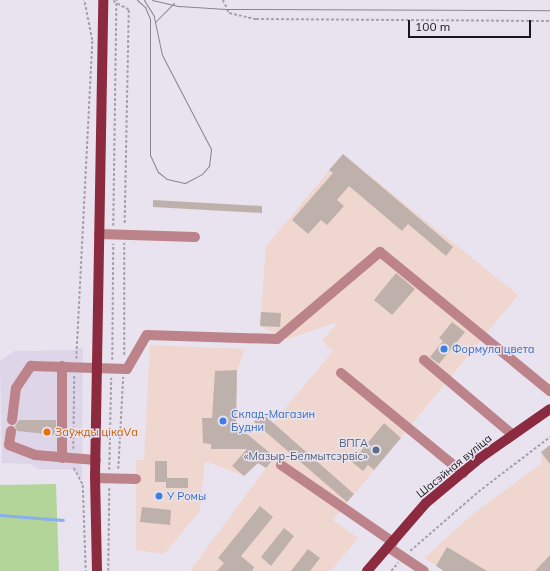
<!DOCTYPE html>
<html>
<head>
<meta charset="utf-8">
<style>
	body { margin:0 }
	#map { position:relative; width:550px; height:571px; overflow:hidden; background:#e9e3ef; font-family:Mulish,sans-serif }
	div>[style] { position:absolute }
	.built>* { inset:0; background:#dfd5e8 }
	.industrial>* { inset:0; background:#efd6ce }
	.green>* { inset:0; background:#b4d59a }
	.stream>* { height:2.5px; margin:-1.25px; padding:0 1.25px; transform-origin:1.25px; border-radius:1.25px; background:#8ab0ec }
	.building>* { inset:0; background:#beb1ac }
	.path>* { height:1.5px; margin-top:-0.75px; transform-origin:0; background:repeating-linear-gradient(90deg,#a6a2ab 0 3px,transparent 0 5px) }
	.minor>* { height:10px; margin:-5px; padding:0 5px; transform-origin:5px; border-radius:5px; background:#bc838a }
	.major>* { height:10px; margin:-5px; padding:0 5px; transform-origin:5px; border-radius:5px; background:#8c2a40 }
	.tram>* { height:1px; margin:-0.5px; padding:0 0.5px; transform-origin:0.5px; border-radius:0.5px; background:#88848c }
	.dots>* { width:11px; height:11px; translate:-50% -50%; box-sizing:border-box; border:2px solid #e9e3ef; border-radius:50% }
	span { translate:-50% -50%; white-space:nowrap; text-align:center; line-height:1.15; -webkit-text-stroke:3px #e9e3ef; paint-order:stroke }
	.shop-label { font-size:11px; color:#366cbe }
	.left { translate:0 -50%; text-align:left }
	.food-label { font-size:11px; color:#c56008 }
	.service-label { font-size:11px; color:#4e5e75 }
	.right { translate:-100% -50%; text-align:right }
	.street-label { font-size:11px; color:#18161a }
	.scale { position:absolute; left:408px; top:20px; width:123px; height:18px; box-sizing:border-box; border:2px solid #18161a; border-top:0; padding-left:5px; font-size:12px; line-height:14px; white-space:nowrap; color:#18161a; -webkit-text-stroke:3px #e9e3ef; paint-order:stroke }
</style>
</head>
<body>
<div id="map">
	<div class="built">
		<i style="clip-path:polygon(83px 347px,82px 479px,71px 469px,39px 469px,29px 464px,2px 463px,0 361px,14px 351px,73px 350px)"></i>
	</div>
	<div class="industrial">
		<i style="clip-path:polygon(343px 154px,518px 295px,333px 520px,358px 538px,331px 571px,190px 571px,266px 468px,258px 463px,244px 476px,205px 461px,200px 511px,164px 554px,136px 550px,136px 460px,144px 460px,150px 345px,245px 349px,237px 370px,236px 425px,254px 422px,262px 413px,273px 423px,333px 351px,322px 341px,338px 322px,288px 339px,260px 326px,266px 246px)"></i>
		<i style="clip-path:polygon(550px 445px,550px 571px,444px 571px,424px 558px,474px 513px,541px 464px,541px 452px)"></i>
	</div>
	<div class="green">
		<i style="clip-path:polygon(56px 484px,59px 571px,0 571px,0 485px)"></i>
	</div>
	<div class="stream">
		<i style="left:0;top:515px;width:63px;rotate:4.5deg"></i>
	</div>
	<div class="building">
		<i style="clip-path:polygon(343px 154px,453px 247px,446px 256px,408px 224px,402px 231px,349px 186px,337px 200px,344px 206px,327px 225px,321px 220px,308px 234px,292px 220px,333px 173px,329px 170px)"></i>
		<i style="clip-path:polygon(153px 200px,262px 206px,262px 213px,153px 207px)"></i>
		<i style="clip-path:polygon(396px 273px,415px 289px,392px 315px,374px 300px)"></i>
		<i style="clip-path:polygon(261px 312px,281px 313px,280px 327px,260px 326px)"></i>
		<i style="clip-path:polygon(452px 322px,465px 332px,439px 364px,430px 357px,443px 341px,439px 338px)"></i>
		<i style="clip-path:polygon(237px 370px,236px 425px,275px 457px,266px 468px,258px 463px,244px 476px,232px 466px,247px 449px,211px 449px,211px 444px,203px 443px,202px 418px,212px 418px,215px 371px)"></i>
		<i style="clip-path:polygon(262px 413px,354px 494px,347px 502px,254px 422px)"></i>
		<i style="clip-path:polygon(19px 420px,56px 420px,56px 435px,17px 431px,15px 426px)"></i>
		<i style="clip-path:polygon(384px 423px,401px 438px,374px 470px,368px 465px,363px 471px,352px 462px)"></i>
		<i style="clip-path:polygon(550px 445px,550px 464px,541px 452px)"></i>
		<i style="clip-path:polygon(155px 461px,167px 461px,167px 478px,188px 478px,188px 488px,166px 488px,166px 482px,155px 482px)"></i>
		<i style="clip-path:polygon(260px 506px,273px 517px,241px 556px,254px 567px,252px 571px,217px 571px,224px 563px,218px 558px)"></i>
		<i style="clip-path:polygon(142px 507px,171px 510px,170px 525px,140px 522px)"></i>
		<i style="clip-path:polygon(284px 528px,294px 536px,271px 566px,261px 557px)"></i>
		<i style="clip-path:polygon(447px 547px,487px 571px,444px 571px,436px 566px)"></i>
		<i style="clip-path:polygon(308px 549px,320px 558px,310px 571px,291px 571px)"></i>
		<i style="clip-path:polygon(550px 555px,550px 571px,535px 571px)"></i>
	</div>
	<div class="path">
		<i style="left:223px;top:0;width:14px;rotate:65deg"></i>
		<i style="left:229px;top:13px;width:28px;rotate:13deg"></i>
		<i style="left:256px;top:19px;width:294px;rotate:0.4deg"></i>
		<i style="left:113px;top:1px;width:18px;rotate:29deg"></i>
		<i style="left:129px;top:10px;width:215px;rotate:91.1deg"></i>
		<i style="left:113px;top:226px;width:226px;rotate:-89.2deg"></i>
		<i style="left:124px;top:355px;width:112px;rotate:-90deg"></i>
		<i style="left:76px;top:359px;width:319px;rotate:-87.1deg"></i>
		<i style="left:92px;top:40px;width:41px;rotate:-101.3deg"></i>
		<i style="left:112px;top:360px;width:116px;rotate:-89.5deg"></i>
		<i style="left:73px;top:449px;width:73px;rotate:-89.2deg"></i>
		<i style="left:74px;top:468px;width:19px;rotate:62deg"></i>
		<i style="left:83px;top:485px;width:86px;rotate:88deg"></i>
		<i style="left:118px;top:469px;width:92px;rotate:-86.9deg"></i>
		<i style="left:109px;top:470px;width:92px;rotate:-88.8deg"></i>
		<i style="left:410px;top:551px;width:90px;rotate:-40.9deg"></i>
		<i style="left:478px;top:492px;width:91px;rotate:-37.4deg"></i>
		<i style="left:108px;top:571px;width:83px;rotate:-89.3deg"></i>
		<i style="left:391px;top:571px;width:11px;rotate:-49deg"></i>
	</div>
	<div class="minor">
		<i style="left:99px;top:234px;width:96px;rotate:1.8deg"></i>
		<i style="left:424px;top:360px;width:116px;rotate:40.1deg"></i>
		<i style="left:341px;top:373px;width:158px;rotate:39.3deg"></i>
		<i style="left:12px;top:420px;width:32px;rotate:-83deg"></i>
		<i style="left:16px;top:388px;width:27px;rotate:-56deg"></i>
		<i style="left:31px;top:366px;width:96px;rotate:1.8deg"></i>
		<i style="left:127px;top:369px;width:39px;rotate:-60deg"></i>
		<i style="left:147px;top:335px;width:130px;rotate:1.8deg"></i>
		<i style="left:277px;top:339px;width:135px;rotate:-40.2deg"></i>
		<i style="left:380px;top:252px;width:220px;rotate:39.3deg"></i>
		<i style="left:11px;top:431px;width:14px;rotate:98deg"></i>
		<i style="left:9px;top:445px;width:28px;rotate:21deg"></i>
		<i style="left:35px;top:455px;width:61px;rotate:4.7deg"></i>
		<i style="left:62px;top:458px;width:92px;rotate:-90deg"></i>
		<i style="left:281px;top:465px;width:136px;rotate:34.5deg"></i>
		<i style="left:95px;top:478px;width:41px;rotate:1.4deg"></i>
		<i style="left:388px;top:547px;width:43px;rotate:33.7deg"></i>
	</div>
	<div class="major">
		<i style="left:97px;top:571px;width:93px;rotate:-91.2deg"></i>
		<i style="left:95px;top:478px;width:478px;rotate:-89deg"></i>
		<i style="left:367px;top:571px;width:90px;rotate:-49.1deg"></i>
		<i style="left:426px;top:503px;width:70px;rotate:-39.8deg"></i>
		<i style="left:480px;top:458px;width:85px;rotate:-35deg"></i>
	</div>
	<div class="tram">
		<i style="left:137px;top:0;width:11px;rotate:41deg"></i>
		<i style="left:145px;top:7px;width:13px;rotate:67deg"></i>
		<i style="left:150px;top:19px;width:136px;rotate:90deg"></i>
		<i style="left:150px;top:155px;width:19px;rotate:65deg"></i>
		<i style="left:158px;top:172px;width:11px;rotate:38deg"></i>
		<i style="left:167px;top:179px;width:18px;rotate:13deg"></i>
		<i style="left:185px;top:183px;width:19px;rotate:-28deg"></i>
		<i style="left:202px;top:174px;width:11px;rotate:-49deg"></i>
		<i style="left:209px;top:166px;width:17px;rotate:-83deg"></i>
		<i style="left:211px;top:149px;width:106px;rotate:-117.5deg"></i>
		<i style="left:162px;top:55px;width:40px;rotate:-102deg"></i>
		<i style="left:154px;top:16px;width:19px;rotate:-122deg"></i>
		<i style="left:152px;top:0;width:28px;rotate:13deg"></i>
		<i style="left:179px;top:6px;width:47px;rotate:3.7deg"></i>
		<i style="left:226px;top:9px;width:324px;rotate:0.2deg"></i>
		<i style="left:155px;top:22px;width:27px;rotate:-45deg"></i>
	</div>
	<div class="dots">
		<i style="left:444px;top:349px;background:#3f7fe0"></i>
		<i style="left:223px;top:421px;background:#3f7fe0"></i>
		<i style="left:47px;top:432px;background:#e8710a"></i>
		<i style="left:376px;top:450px;background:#5c6f8a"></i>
		<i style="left:159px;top:496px;background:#3f7fe0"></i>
	</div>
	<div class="shop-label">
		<span class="left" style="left:452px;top:349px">Формула цвета</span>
		<span class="left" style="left:231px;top:421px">Склад-Магазин<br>Будни</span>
		<span class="left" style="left:167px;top:496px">У Ромы</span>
	</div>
	<div class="food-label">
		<span class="left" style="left:55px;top:432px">Заўжды цікаVа</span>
	</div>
	<div class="service-label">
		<span class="right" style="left:368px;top:450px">ВПГА<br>«Мазыр-Белмытсэрвіс»</span>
	</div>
	<div class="street-label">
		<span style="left:454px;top:466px;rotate:-39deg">Шасэйная вуліца</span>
	</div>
	<div class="scale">100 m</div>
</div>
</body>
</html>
